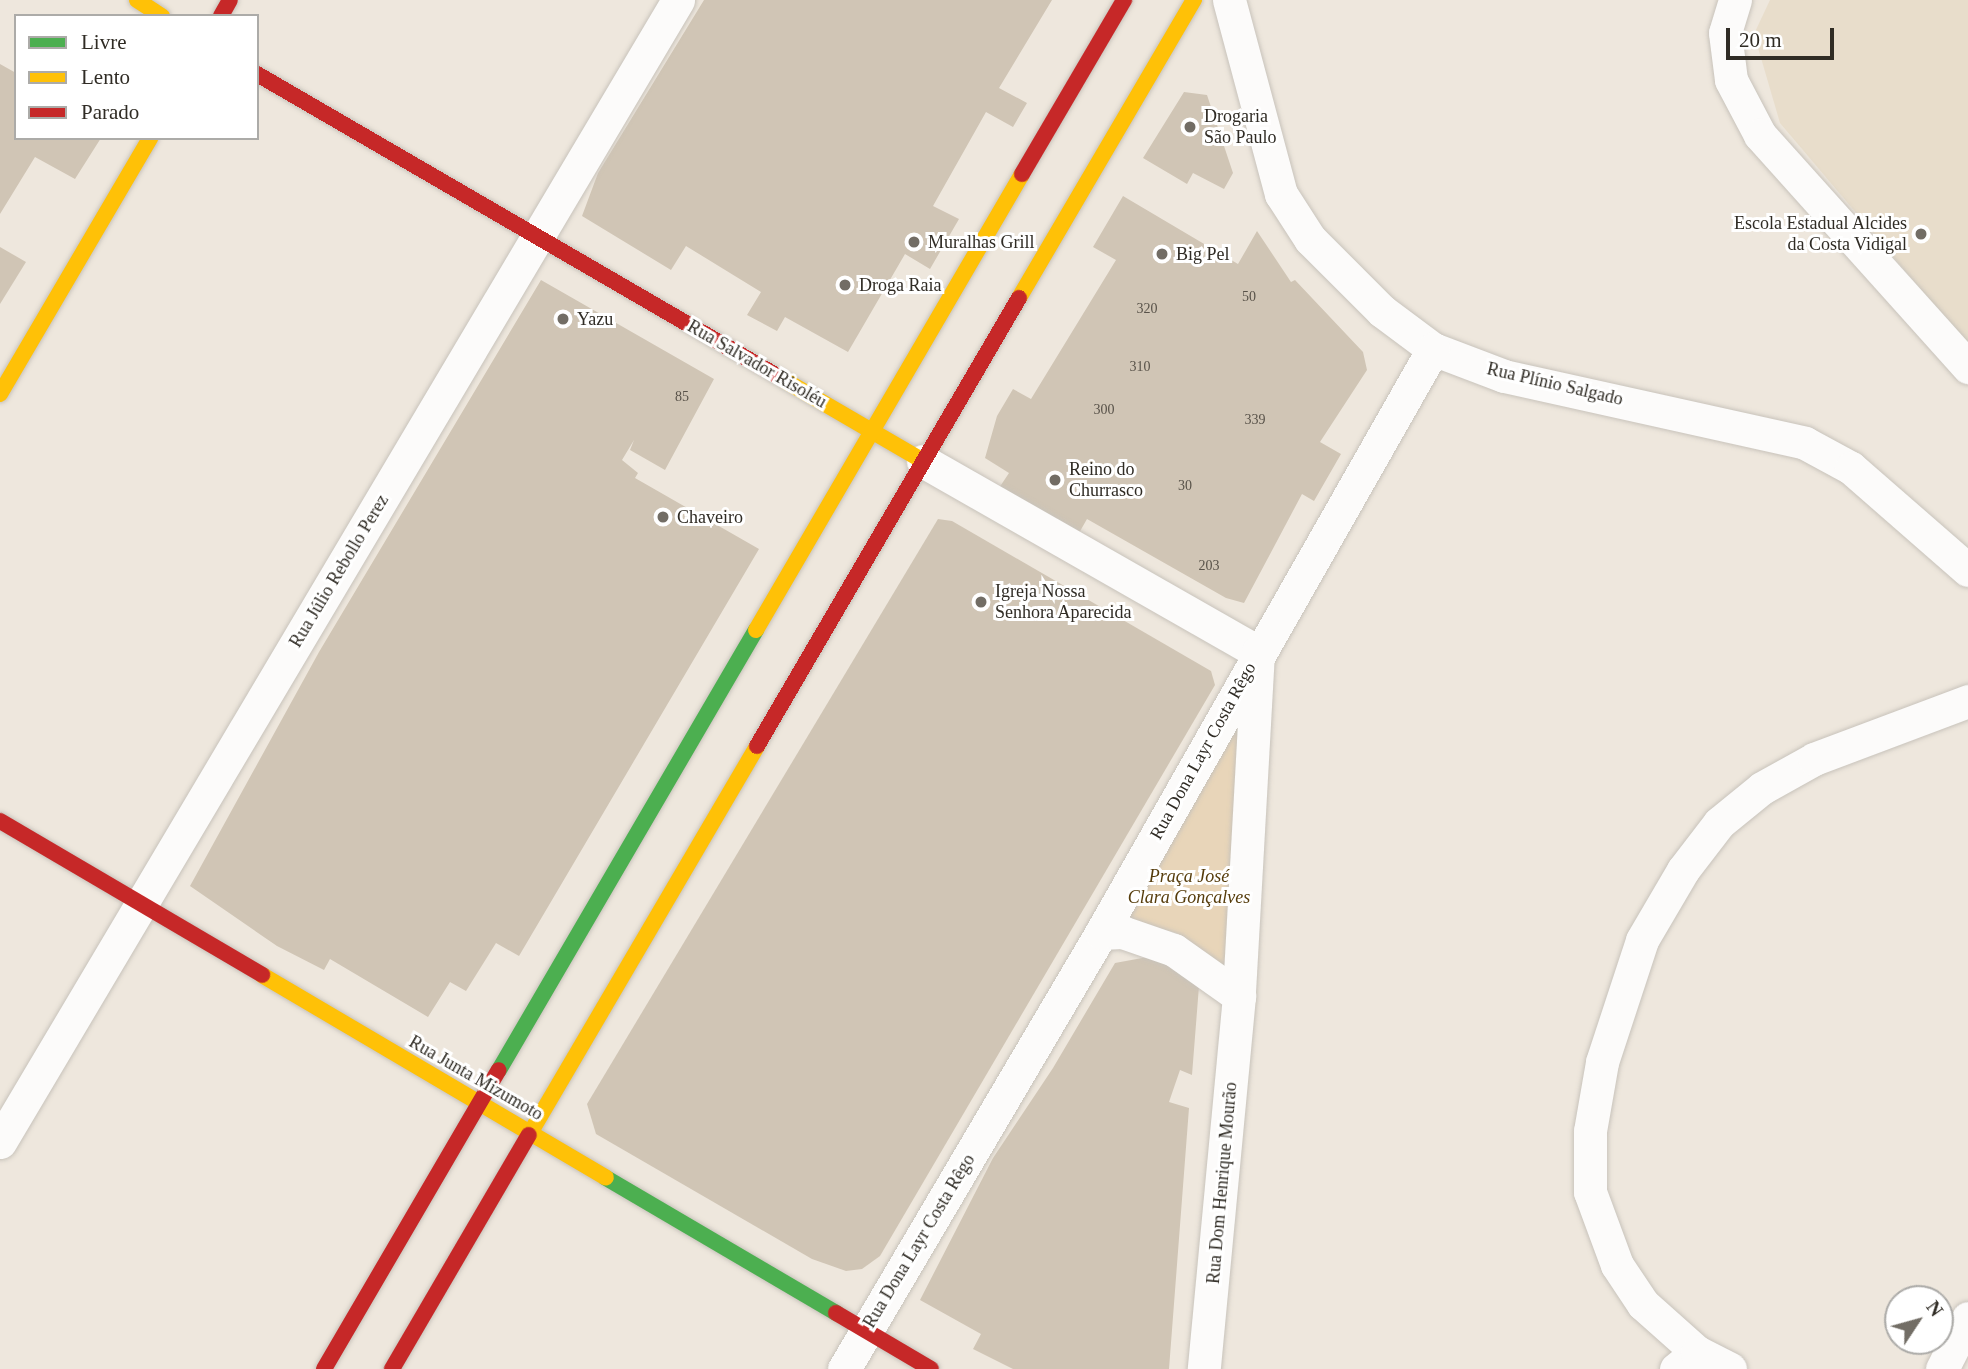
<!DOCTYPE html>
<html>
<head>
<meta charset="utf-8">
<style>
	body { margin:0 }
	#map { position:relative; width:1968px; height:1369px; overflow:hidden; background:#eee7dd; font-family:Georgia,serif }
	div>[style] { position:absolute }
	.built>* { inset:0; background:#e8ddcb }
	.green>* { inset:0; background:#e8d5b9 }
	.building>* { inset:0; background:#d0c5b5 }
	.roads { filter:drop-shadow(0 0 2px #c8c3bb) drop-shadow(0 0 2px #c8c3bb) }
	.street>* { height:33px; margin:-16.5px; padding:0 16.5px; transform-origin:16.5px; border-radius:16.5px; background:#fcfbfa }
	.fast>* { height:16px; margin:-8px; padding:0 8px; transform-origin:8px; border-radius:8px; background:#4caf50 }
	.slow>* { height:16px; margin:-8px; padding:0 8px; transform-origin:8px; border-radius:8px; background:#ffc107 }
	.jam>* { height:16px; margin:-8px; padding:0 8px; transform-origin:8px; border-radius:8px; background:#c62828 }
	.dots>* { width:19px; height:19px; translate:-50% -50%; box-sizing:border-box; border:4px solid #fff; border-radius:50% }
	span { translate:-50% -50%; white-space:nowrap; text-align:center; line-height:1.15; -webkit-text-stroke:6px #fff; paint-order:stroke }
	.number-label { font-size:14px; color:#585249 }
	.number-label span { -webkit-text-stroke-width:0 }
	.poi-label { font-size:18px; color:#302c25 }
	.left { translate:0 -50%; text-align:left }
	.right { translate:-100% -50%; text-align:right }
	.street-label { font-size:18px; color:#302c25 }
	.park-label { font-size:18px; color:#563c0b; font-style:italic }
	.legend { position:absolute; left:14px; top:14px; width:245px; height:126px; box-sizing:border-box; background:#fff; border:2px solid #acaba8; margin:0; padding:9px 12px; list-style:none; font-size:21px; color:#302c25 }
	.legend li { display:flex; align-items:center; gap:14px; height:35px }
	.legend b { width:35px; border:2px solid #acaba8 }
	.north { position:absolute; left:1884px; top:1285px; width:70px; height:70px; box-sizing:border-box; background:#fff; border:2px solid #acaba8; border-radius:50%; rotate:54deg; font-size:19px; font-weight:700; line-height:28px; text-align:center; color:#302c25 }
	.north::after { content:''; display:block; margin:auto; width:24px; height:32px; background:#726d65; clip-path:polygon(50% 0,100% 100%,50% 72%,0 100%) }
	.scale { position:absolute; left:1726px; top:28px; width:108px; height:32px; box-sizing:border-box; border:4px solid #302c25; border-top:0; padding-left:9px; font-size:21px; line-height:24px; white-space:nowrap; color:#302c25; -webkit-text-stroke:5px #fff; paint-order:stroke }
</style>
</head>
<body>
<div id="map">
	<div class="built">
		<i style="clip-path:polygon(1770px 0,1968px 0,1968px 345px,1780px 123px,1754px 34px)"></i>
	</div>
	<div class="green">
		<i style="clip-path:polygon(1254px 684px,1230px 977px,1177px 933px,1144px 924px,1113px 924px)"></i>
	</div>
	<div class="building">
		<i style="clip-path:polygon(704px 0,1052px 0,999px 88px,1027px 103px,1013px 127px,986px 112px,933px 206px,959px 219px,930px 269px,905px 254px,848px 352px,785px 317px,777px 331px,747px 315px,761px 292px,686px 246px,671px 270px,582px 216px,598px 173px)"></i>
		<i style="clip-path:polygon(0 64px,16px 73px,16px 138px,101px 138px,75px 179px,35px 157px,0 214px)"></i>
		<i style="clip-path:polygon(1184px 92px,1207px 95px,1233px 173px,1224px 189px,1193px 173px,1187px 184px,1143px 158px)"></i>
		<i style="clip-path:polygon(1123px 196px,1238px 264px,1257px 231px,1291px 282px,1295px 280px,1363px 352px,1367px 370px,1320px 442px,1341px 454px,1314px 501px,1302px 494px,1244px 603px,1226px 598px,1087px 519px,1079px 533px,999px 488px,1009px 473px,985px 458px,997px 416px,1013px 389px,1031px 399px,1116px 260px,1093px 247px)"></i>
		<i style="clip-path:polygon(0 247px,26px 262px,0 304px)"></i>
		<i style="clip-path:polygon(541px 280px,714px 379px,665px 470px,630px 450px,634px 440px,622px 460px,638px 473px,635px 478px,759px 549px,519px 956px,496px 943px,466px 991px,450px 982px,428px 1017px,330px 959px,324px 970px,277px 946px,190px 886px,319px 652px)"></i>
		<i style="clip-path:polygon(938px 519px,952px 521px,1211px 671px,1215px 685px,880px 1256px,862px 1269px,846px 1271px,812px 1259px,596px 1134px,587px 1104px)"></i>
		<i style="clip-path:polygon(1164px 954px,1199px 986px,1192px 1075px,1180px 1070px,1169px 1102px,1189px 1108px,1169px 1369px,1013px 1369px,973px 1349px,981px 1334px,920px 1300px,993px 1158px,1053px 1068px,1115px 963px)"></i>
	</div>
	<div class="roads">
		<div class="street">
			<i style="left:1229px;top:0;width:201px;rotate:75deg"></i>
			<i style="left:1281px;top:194px;width:54px;rotate:57.2deg"></i>
			<i style="left:1310px;top:239px;width:102px;rotate:45deg"></i>
			<i style="left:1382px;top:311px;width:64px;rotate:36.7deg"></i>
			<i style="left:1433px;top:349px;width:76px;rotate:20.8deg"></i>
			<i style="left:1504px;top:376px;width:308px;rotate:12.5deg"></i>
			<i style="left:1805px;top:443px;width:52px;rotate:28.5deg"></i>
			<i style="left:1851px;top:468px;width:155px;rotate:41.1deg"></i>
			<i style="left:1735px;top:0;width:34px;rotate:107deg"></i>
			<i style="left:1725px;top:33px;width:47px;rotate:82.7deg"></i>
			<i style="left:1731px;top:80px;width:62px;rotate:62.2deg"></i>
			<i style="left:1760px;top:135px;width:312px;rotate:48.1deg"></i>
			<i style="left:923px;top:461px;width:386px;rotate:29.7deg"></i>
			<i style="left:1258px;top:652px;width:345px;rotate:93.2deg"></i>
			<i style="left:1239px;top:996px;width:375px;rotate:95.4deg"></i>
			<i style="left:1101px;top:933px;width:21px;rotate:-3deg"></i>
			<i style="left:1122px;top:932px;width:55px;rotate:19.1deg"></i>
			<i style="left:1174px;top:950px;width:80px;rotate:35.3deg"></i>
			<i style="left:0;top:1142px;width:1328px;rotate:-59.3deg"></i>
			<i style="left:1697px;top:1352px;width:72px;rotate:-138.4deg"></i>
			<i style="left:1643px;top:1304px;width:47px;rotate:-123.7deg"></i>
			<i style="left:1617px;top:1265px;width:78px;rotate:-110.3deg"></i>
			<i style="left:1590px;top:1192px;width:61px;rotate:-90deg"></i>
			<i style="left:1590px;top:1131px;width:70px;rotate:-80.1deg"></i>
			<i style="left:1602px;top:1062px;width:128px;rotate:-71.8deg"></i>
			<i style="left:1642px;top:940px;width:81px;rotate:-59.6deg"></i>
			<i style="left:1683px;top:870px;width:59px;rotate:-52.5deg"></i>
			<i style="left:1719px;top:823px;width:55px;rotate:-39.1deg"></i>
			<i style="left:1762px;top:788px;width:60px;rotate:-29.1deg"></i>
			<i style="left:1814px;top:759px;width:165px;rotate:-20.6deg"></i>
			<i style="left:844px;top:1369px;width:506px;rotate:-59.48deg"></i>
			<i style="left:1101px;top:933px;width:672px;rotate:-60.38deg"></i>
			<i style="left:1676px;top:1369px;width:27px;rotate:-39deg"></i>
			<i style="left:1697px;top:1352px;width:37px;rotate:27deg"></i>
			<i style="left:1942px;top:1369px;width:57px;rotate:-63deg"></i>
		</div>
		<div class="fast">
			<i style="left:499px;top:1070px;width:510px;rotate:-59.71deg"></i>
			<i style="left:606px;top:1178px;width:267px;rotate:30.4deg"></i>
		</div>
		<div class="slow">
			<i style="left:137px;top:0;width:30px;rotate:33deg"></i>
			<i style="left:1019px;top:298px;width:346px;rotate:-59.6deg"></i>
			<i style="left:784px;top:380px;width:161px;rotate:30.2deg"></i>
			<i style="left:0;top:394px;width:297px;rotate:-59.6deg"></i>
			<i style="left:756px;top:630px;width:528px;rotate:-59.74deg"></i>
			<i style="left:262px;top:975px;width:399px;rotate:30.5deg"></i>
			<i style="left:529px;top:1135px;width:451px;rotate:-59.6deg"></i>
		</div>
		<div class="jam">
			<i style="left:221px;top:16px;width:18px;rotate:-61deg"></i>
			<i style="left:257px;top:74px;width:609px;rotate:30.14deg"></i>
			<i style="left:1022px;top:174px;width:202px;rotate:-59.6deg"></i>
			<i style="left:757px;top:746px;width:519px;rotate:-59.68deg"></i>
			<i style="left:0;top:821px;width:304px;rotate:30.4deg"></i>
			<i style="left:836px;top:1313px;width:110px;rotate:30.5deg"></i>
			<i style="left:324px;top:1369px;width:346px;rotate:-59.7deg"></i>
			<i style="left:392px;top:1369px;width:271px;rotate:-59.7deg"></i>
		</div>
	</div>
	<div class="dots">
		<i style="left:1190px;top:127px;background:#726d65"></i>
		<i style="left:1921px;top:234px;background:#726d65"></i>
		<i style="left:914px;top:242px;background:#726d65"></i>
		<i style="left:1162px;top:254px;background:#726d65"></i>
		<i style="left:845px;top:285px;background:#726d65"></i>
		<i style="left:563px;top:319px;background:#726d65"></i>
		<i style="left:1055px;top:480px;background:#726d65"></i>
		<i style="left:663px;top:517px;background:#726d65"></i>
		<i style="left:981px;top:602px;background:#726d65"></i>
	</div>
	<div class="number-label">
		<span style="left:1249px;top:297px">50</span>
		<span style="left:1147px;top:309px">320</span>
		<span style="left:1140px;top:367px">310</span>
		<span style="left:682px;top:397px">85</span>
		<span style="left:1104px;top:410px">300</span>
		<span style="left:1255px;top:420px">339</span>
		<span style="left:1185px;top:486px">30</span>
		<span style="left:1209px;top:566px">203</span>
	</div>
	<div class="poi-label">
		<span class="left" style="left:1204px;top:127px">Drogaria<br>São Paulo</span>
		<span class="right" style="left:1907px;top:234px">Escola Estadual Alcides<br>da Costa Vidigal</span>
		<span class="left" style="left:928px;top:242px">Muralhas Grill</span>
		<span class="left" style="left:1176px;top:254px">Big Pel</span>
		<span class="left" style="left:859px;top:285px">Droga Raia</span>
		<span class="left" style="left:577px;top:319px">Yazu</span>
		<span class="left" style="left:1069px;top:480px">Reino do<br>Churrasco</span>
		<span class="left" style="left:677px;top:517px">Chaveiro</span>
		<span class="left" style="left:995px;top:602px">Igreja Nossa<br>Senhora Aparecida</span>
	</div>
	<div class="street-label">
		<span style="left:757px;top:364px;rotate:30deg">Rua Salvador Risoléu</span>
		<span style="left:1555px;top:384px;rotate:13deg">Rua Plínio Salgado</span>
		<span style="left:339px;top:571px;rotate:-59deg">Rua Júlio Rebollo Perez</span>
		<span style="left:1203px;top:751px;rotate:-61deg">Rua Dona Layr Costa Rêgo</span>
		<span style="left:476px;top:1078px;rotate:30deg">Rua Junta Mizumoto</span>
		<span style="left:1222px;top:1183px;rotate:-85deg">Rua Dom Henrique Mourão</span>
		<span style="left:919px;top:1241px;rotate:-59deg">Rua Dona Layr Costa Rêgo</span>
	</div>
	<div class="park-label">
		<span style="left:1189px;top:887px">Praça José<br>Clara Gonçalves</span>
	</div>
	<ul class="legend">
	<li><b style="height:9px;background:#4caf50"></b>Livre</li>
	<li><b style="height:9px;background:#ffc107"></b>Lento</li>
	<li><b style="height:9px;background:#c62828"></b>Parado</li>
	</ul>
	<div class="north">N</div>
	<div class="scale">20 m</div>
</div>
</body>
</html>
